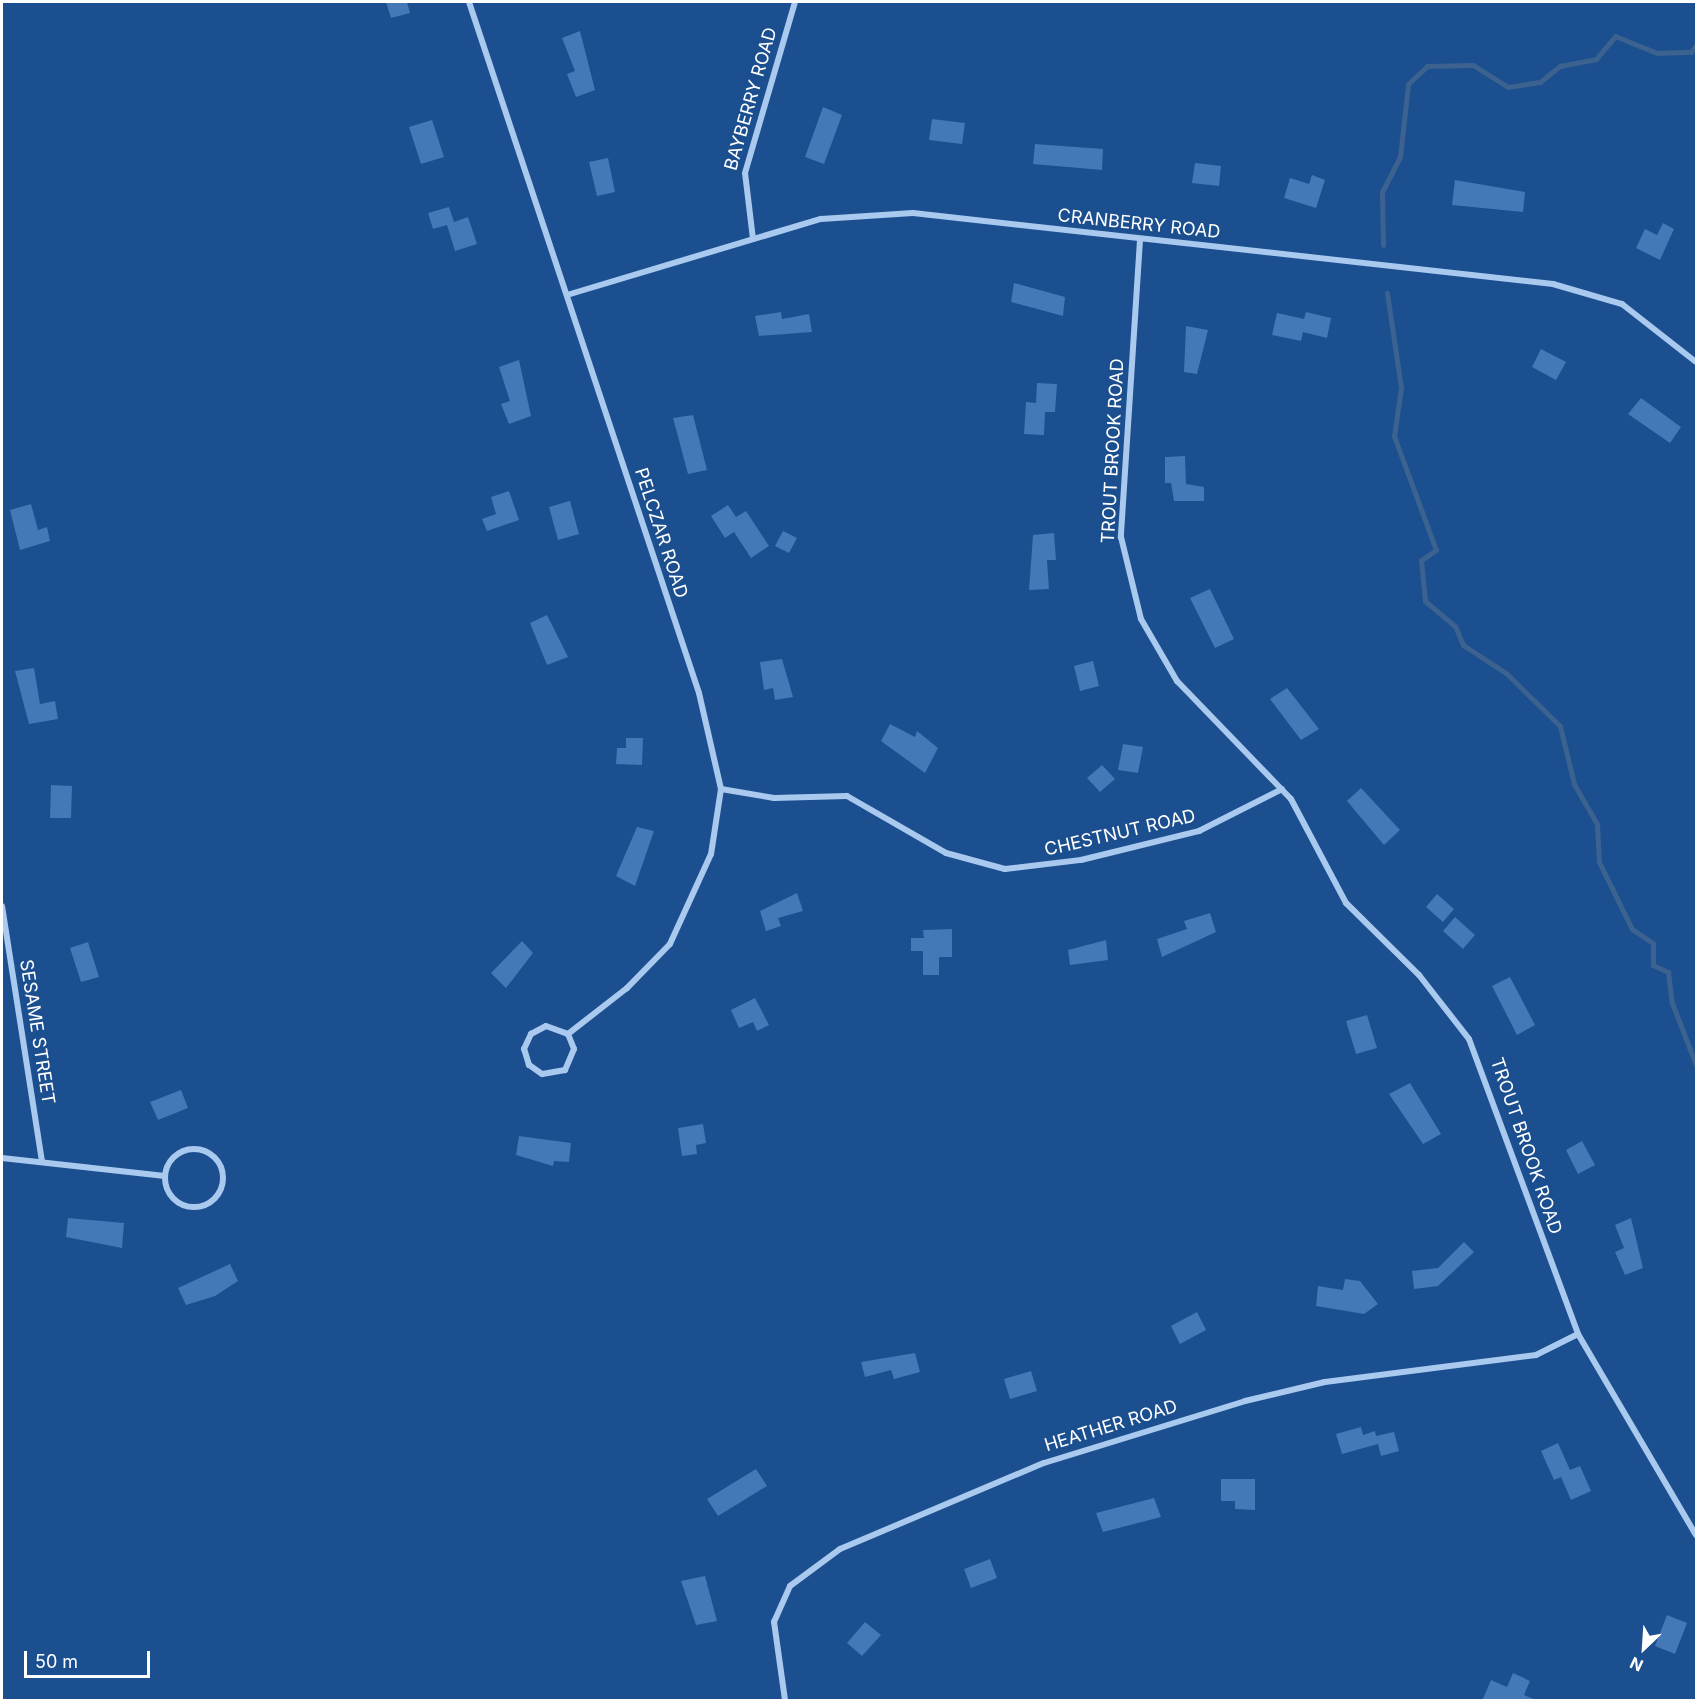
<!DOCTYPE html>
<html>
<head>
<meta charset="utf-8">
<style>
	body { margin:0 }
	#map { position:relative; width:1698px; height:1702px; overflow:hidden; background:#1b4f8f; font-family:Inter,sans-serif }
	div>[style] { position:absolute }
	.stream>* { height:5px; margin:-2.5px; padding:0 2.5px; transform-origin:2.5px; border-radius:2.5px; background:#3c6290 }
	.building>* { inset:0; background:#4478b7 }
	.street>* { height:6px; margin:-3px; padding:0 3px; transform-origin:3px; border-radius:3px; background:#a9c9ee }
	.street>.ring { margin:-3px; padding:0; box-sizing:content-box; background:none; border:6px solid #a9c9ee; border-radius:50% }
	span { translate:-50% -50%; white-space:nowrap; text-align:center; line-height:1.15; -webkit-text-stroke:4.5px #1b4f8f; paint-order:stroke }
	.street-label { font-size:18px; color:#fff }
	.frame { position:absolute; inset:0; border:3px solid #fff; pointer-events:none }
	.north { position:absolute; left:1614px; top:1618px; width:60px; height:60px; -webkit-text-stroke:4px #1b4f8f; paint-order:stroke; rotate:205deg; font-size:16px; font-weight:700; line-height:24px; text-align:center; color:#fff }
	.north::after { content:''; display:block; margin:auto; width:21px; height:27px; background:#fff; clip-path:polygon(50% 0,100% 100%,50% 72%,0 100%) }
	.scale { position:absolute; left:24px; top:1651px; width:126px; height:27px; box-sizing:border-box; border:3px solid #fff; border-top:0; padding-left:8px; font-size:18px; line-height:21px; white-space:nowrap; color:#fff; -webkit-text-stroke:4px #1b4f8f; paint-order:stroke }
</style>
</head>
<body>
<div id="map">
	<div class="stream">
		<i style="left:1383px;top:245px;width:53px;rotate:-91.1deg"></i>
		<i style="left:1382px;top:192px;width:39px;rotate:-63deg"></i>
		<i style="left:1400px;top:157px;width:73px;rotate:-83.7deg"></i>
		<i style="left:1408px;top:84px;width:26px;rotate:-43deg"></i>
		<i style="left:1427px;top:66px;width:46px;rotate:-1.2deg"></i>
		<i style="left:1473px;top:65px;width:41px;rotate:32.2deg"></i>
		<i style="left:1508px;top:87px;width:32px;rotate:-9deg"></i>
		<i style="left:1540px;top:82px;width:26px;rotate:-39deg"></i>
		<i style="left:1560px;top:66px;width:37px;rotate:-11deg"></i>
		<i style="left:1596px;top:59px;width:30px;rotate:-50deg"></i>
		<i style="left:1615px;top:36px;width:45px;rotate:22deg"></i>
		<i style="left:1657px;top:53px;width:34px;rotate:-2deg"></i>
		<i style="left:1691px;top:52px;width:9px;rotate:-54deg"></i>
		<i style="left:1387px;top:293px;width:96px;rotate:81.6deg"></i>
		<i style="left:1401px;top:388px;width:49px;rotate:98.3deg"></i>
		<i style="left:1394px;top:436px;width:121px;rotate:69.8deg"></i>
		<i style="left:1436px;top:550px;width:18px;rotate:146deg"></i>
		<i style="left:1421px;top:560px;width:41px;rotate:84.4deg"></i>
		<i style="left:1425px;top:601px;width:39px;rotate:40deg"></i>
		<i style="left:1455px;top:626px;width:21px;rotate:67deg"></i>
		<i style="left:1463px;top:645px;width:51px;rotate:33.1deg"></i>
		<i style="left:1506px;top:673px;width:76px;rotate:44.5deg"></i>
		<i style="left:1560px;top:726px;width:60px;rotate:76.4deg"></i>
		<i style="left:1574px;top:784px;width:46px;rotate:60.1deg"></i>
		<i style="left:1597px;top:824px;width:38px;rotate:87deg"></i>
		<i style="left:1599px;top:862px;width:75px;rotate:63.8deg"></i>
		<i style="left:1632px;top:929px;width:25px;rotate:34deg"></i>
		<i style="left:1653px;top:943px;width:22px;rotate:90deg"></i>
		<i style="left:1653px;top:965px;width:17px;rotate:25deg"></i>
		<i style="left:1668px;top:972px;width:31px;rotate:83deg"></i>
		<i style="left:1672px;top:1003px;width:66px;rotate:68.8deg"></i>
	</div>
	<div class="building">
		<i style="clip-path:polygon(386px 2px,407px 2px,410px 13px,391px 18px)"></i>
		<i style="clip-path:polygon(580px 31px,595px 90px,576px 97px,567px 74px,575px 71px,562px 38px)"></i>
		<i style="clip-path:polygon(823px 107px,842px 115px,824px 164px,805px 157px)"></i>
		<i style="clip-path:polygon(932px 119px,965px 123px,962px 144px,929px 140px)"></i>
		<i style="clip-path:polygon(432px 120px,444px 157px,421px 164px,409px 127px)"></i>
		<i style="clip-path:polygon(1035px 144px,1103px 149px,1102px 170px,1033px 164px)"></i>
		<i style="clip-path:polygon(608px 158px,615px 192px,597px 196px,589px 162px)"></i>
		<i style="clip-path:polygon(1195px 163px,1221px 166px,1219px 186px,1192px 183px)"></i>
		<i style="clip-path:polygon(1312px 175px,1325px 180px,1316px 208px,1284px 198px,1290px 178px,1309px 184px)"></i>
		<i style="clip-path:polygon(1455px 180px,1525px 192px,1523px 212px,1452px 205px)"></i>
		<i style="clip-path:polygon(449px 207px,454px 222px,468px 217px,477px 244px,455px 251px,447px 225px,433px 229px,428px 213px)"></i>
		<i style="clip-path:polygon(1663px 223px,1674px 229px,1660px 260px,1636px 248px,1645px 229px,1657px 235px)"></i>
		<i style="clip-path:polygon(1014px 283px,1065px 297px,1063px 316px,1011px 302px)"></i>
		<i style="clip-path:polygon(781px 312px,782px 319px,809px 314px,812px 332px,759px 336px,755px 316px)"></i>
		<i style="clip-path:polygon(1306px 312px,1331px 318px,1327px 338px,1303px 332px,1301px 341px,1272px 335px,1277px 313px,1304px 319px)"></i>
		<i style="clip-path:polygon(1186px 326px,1208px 330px,1197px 374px,1184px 372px)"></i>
		<i style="clip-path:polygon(1541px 349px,1566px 362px,1556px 380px,1532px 367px)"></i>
		<i style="clip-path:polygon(519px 360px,531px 416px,509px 424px,501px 404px,510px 401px,499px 367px)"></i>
		<i style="clip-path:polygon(1037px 383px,1057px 384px,1055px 412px,1045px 412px,1044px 435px,1024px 434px,1026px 402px,1036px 403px)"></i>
		<i style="clip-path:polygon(1641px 398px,1681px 427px,1670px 443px,1628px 414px)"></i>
		<i style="clip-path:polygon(693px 415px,707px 470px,688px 474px,673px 418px)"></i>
		<i style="clip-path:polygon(1185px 456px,1186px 484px,1204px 487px,1204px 501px,1174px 501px,1171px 483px,1165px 483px,1165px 457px)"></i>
		<i style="clip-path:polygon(509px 491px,519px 520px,487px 531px,482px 519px,496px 514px,491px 497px)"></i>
		<i style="clip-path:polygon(570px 501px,579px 534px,558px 540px,549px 507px)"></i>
		<i style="clip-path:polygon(31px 504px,38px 530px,47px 527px,50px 541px,20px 550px,10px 510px)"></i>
		<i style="clip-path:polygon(728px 505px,736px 517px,746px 511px,769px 546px,751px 558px,734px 532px,725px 538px,711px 516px)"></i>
		<i style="clip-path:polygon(783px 531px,797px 538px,789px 553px,775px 546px)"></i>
		<i style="clip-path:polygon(1054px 533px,1056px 560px,1047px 560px,1049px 589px,1029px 590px,1033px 535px)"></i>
		<i style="clip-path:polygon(1210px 589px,1234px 639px,1215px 648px,1190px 598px)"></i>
		<i style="clip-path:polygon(547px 615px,568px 657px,547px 665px,530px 623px)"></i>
		<i style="clip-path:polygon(782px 659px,793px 697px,775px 700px,773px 688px,764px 690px,760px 662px)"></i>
		<i style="clip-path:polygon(1093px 661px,1099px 686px,1080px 691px,1074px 666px)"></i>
		<i style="clip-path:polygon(34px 668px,40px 704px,55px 701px,58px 719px,29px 724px,15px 671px)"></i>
		<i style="clip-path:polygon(1287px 688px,1319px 729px,1301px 740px,1270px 699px)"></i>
		<i style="clip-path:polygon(890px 724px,915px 737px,917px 731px,938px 748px,925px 773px,881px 741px)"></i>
		<i style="clip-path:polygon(626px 738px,643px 738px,642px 765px,616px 764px,617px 748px,626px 748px)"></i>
		<i style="clip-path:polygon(1123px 744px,1143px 747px,1138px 773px,1118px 770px)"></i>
		<i style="clip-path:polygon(1102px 765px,1115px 779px,1100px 792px,1087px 778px)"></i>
		<i style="clip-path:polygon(51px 785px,72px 786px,71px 818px,50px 818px)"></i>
		<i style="clip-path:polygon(1361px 788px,1400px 830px,1384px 845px,1347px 801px)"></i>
		<i style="clip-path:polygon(637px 827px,654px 831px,635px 886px,616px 876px)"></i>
		<i style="clip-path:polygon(797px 893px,803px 911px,778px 918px,781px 926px,766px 931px,760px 911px)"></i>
		<i style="clip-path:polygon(1437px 894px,1454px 909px,1443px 922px,1426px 907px)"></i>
		<i style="clip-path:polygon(1210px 913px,1216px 932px,1162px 957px,1157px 939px,1187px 929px,1184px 921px)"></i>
		<i style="clip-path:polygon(1455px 917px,1475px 935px,1463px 949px,1443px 931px)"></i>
		<i style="clip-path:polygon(952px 929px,952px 957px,939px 957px,939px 975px,923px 975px,923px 951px,911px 951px,911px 938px,924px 938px,923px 930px)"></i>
		<i style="clip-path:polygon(1106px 940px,1108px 960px,1070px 965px,1068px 950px)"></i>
		<i style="clip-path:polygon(522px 941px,533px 953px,506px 988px,491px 973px)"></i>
		<i style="clip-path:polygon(88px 942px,99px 977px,81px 982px,70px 948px)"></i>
		<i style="clip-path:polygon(1510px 977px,1535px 1025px,1517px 1035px,1492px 986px)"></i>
		<i style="clip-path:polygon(755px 998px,769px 1025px,757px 1031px,753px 1022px,739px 1028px,731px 1010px)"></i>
		<i style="clip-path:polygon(1367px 1015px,1377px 1048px,1356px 1054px,1346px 1021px)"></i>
		<i style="clip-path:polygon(1410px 1083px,1441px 1134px,1423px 1144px,1389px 1094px)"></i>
		<i style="clip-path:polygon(181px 1090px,188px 1108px,158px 1120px,150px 1102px)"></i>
		<i style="clip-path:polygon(703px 1124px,706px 1143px,696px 1145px,697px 1154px,682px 1156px,678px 1128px)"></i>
		<i style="clip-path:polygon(519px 1136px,571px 1143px,569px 1162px,554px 1161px,553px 1166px,516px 1155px)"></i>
		<i style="clip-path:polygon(1582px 1141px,1595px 1165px,1578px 1174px,1566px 1150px)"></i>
		<i style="clip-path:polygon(68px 1218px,124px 1223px,122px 1248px,66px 1237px)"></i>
		<i style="clip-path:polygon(1631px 1218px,1643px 1268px,1625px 1275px,1615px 1252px,1624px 1248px,1615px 1225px)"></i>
		<i style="clip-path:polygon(1464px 1242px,1474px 1252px,1438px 1286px,1414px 1289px,1412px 1271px,1438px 1268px)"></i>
		<i style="clip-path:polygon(230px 1264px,238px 1281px,215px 1296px,186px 1305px,178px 1288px)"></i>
		<i style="clip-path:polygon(1345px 1279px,1360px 1281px,1378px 1304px,1364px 1314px,1316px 1306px,1318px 1286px,1343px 1290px)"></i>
		<i style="clip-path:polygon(1197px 1312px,1206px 1330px,1180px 1344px,1171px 1326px)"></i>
		<i style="clip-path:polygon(915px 1353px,920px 1372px,894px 1379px,891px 1370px,865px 1377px,861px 1362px)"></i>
		<i style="clip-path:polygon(1031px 1371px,1037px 1391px,1010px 1399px,1004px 1379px)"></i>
		<i style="clip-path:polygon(1361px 1427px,1363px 1435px,1375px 1431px,1376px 1436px,1394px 1432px,1399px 1451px,1381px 1456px,1378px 1444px,1342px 1454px,1336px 1434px)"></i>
		<i style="clip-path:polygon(1558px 1443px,1570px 1470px,1580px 1466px,1591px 1491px,1571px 1500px,1561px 1477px,1554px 1480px,1541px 1451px)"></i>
		<i style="clip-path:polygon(756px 1469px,767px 1486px,718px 1516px,707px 1499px)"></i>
		<i style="clip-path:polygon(1221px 1479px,1255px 1479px,1255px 1510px,1235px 1509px,1235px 1501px,1221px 1501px)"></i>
		<i style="clip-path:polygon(1154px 1498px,1161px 1517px,1103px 1532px,1096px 1513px)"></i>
		<i style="clip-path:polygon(990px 1559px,997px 1578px,971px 1588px,964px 1569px)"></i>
		<i style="clip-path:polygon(705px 1576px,717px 1621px,696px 1625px,681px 1581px)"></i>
		<i style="clip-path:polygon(1667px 1615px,1687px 1623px,1675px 1654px,1655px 1646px)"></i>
		<i style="clip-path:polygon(865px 1622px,881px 1635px,862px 1656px,847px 1643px)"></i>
		<i style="clip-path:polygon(1513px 1673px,1530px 1681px,1524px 1695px,1538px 1701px,1482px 1701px,1491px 1680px,1507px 1687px)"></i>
	</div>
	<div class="street">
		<i style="left:469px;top:2px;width:728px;rotate:71.59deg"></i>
		<i style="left:699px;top:693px;width:98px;rotate:77.1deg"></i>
		<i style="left:721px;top:789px;width:66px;rotate:98.7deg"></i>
		<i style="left:711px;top:854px;width:99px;rotate:114.5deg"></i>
		<i style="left:670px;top:944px;width:62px;rotate:134.3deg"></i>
		<i style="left:627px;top:988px;width:75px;rotate:142.1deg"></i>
		<i style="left:568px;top:1034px;width:16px;rotate:68deg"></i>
		<i style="left:574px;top:1049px;width:23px;rotate:113deg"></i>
		<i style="left:565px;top:1070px;width:23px;rotate:170deg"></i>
		<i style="left:542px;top:1074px;width:16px;rotate:-145deg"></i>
		<i style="left:529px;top:1065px;width:17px;rotate:-107deg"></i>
		<i style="left:524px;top:1049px;width:17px;rotate:-65deg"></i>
		<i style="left:531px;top:1034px;width:17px;rotate:-28deg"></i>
		<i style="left:546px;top:1026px;width:23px;rotate:20deg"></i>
		<i style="left:753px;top:239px;width:66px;rotate:-96.9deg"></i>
		<i style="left:745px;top:173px;width:178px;rotate:-73.7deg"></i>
		<i style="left:1140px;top:240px;width:298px;rotate:93.7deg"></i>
		<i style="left:1121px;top:537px;width:84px;rotate:76.3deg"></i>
		<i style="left:1141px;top:619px;width:72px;rotate:59.9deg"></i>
		<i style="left:1177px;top:681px;width:164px;rotate:46deg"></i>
		<i style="left:1291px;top:799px;width:118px;rotate:62.1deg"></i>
		<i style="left:1346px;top:903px;width:103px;rotate:44.6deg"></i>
		<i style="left:1419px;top:975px;width:81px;rotate:52deg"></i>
		<i style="left:1469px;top:1039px;width:314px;rotate:69.7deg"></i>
		<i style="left:1578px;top:1334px;width:233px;rotate:59.6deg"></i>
		<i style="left:567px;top:295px;width:265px;rotate:-16.7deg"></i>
		<i style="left:821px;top:219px;width:92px;rotate:-3.7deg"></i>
		<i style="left:913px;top:213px;width:644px;rotate:6.33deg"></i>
		<i style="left:1553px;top:284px;width:72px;rotate:16.2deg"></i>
		<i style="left:1622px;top:304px;width:94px;rotate:38.1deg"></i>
		<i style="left:721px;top:789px;width:54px;rotate:9.6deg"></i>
		<i style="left:774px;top:798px;width:73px;rotate:-1.6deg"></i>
		<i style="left:847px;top:796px;width:114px;rotate:29.9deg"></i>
		<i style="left:946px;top:853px;width:61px;rotate:15.2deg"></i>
		<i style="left:1005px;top:869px;width:77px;rotate:-6.8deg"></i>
		<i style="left:1081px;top:860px;width:122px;rotate:-13.8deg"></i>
		<i style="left:1199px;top:831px;width:93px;rotate:-26.8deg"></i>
		<i style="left:2px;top:906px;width:259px;rotate:81.1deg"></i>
		<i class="ring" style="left:165px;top:1149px;width:52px;height:52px"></i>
		<i style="left:2px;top:1158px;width:164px;rotate:6.3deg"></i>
		<i style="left:785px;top:1700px;width:79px;rotate:-98deg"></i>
		<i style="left:774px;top:1622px;width:39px;rotate:-66deg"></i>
		<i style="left:790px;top:1586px;width:62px;rotate:-36.5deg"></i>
		<i style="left:840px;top:1549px;width:221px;rotate:-22.9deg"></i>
		<i style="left:1044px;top:1463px;width:210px;rotate:-17.1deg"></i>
		<i style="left:1245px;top:1401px;width:82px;rotate:-13.4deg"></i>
		<i style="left:1325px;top:1382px;width:213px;rotate:-7.3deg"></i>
		<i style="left:1536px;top:1355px;width:47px;rotate:-26.6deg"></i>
	</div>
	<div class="street-label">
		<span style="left:751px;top:99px;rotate:-74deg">BAYBERRY ROAD</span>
		<span style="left:1139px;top:224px;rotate:6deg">CRANBERRY ROAD</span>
		<span style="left:1113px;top:451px;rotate:-87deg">TROUT BROOK ROAD</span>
		<span style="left:661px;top:533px;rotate:72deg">PELCZAR ROAD</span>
		<span style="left:1120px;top:833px;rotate:-13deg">CHESTNUT ROAD</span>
		<span style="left:37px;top:1032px;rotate:81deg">SESAME STREET</span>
		<span style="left:1526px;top:1146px;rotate:71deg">TROUT BROOK ROAD</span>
		<span style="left:1111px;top:1426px;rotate:-17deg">HEATHER ROAD</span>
	</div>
	<div class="frame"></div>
	<div class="north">N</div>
	<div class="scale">50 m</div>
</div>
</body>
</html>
